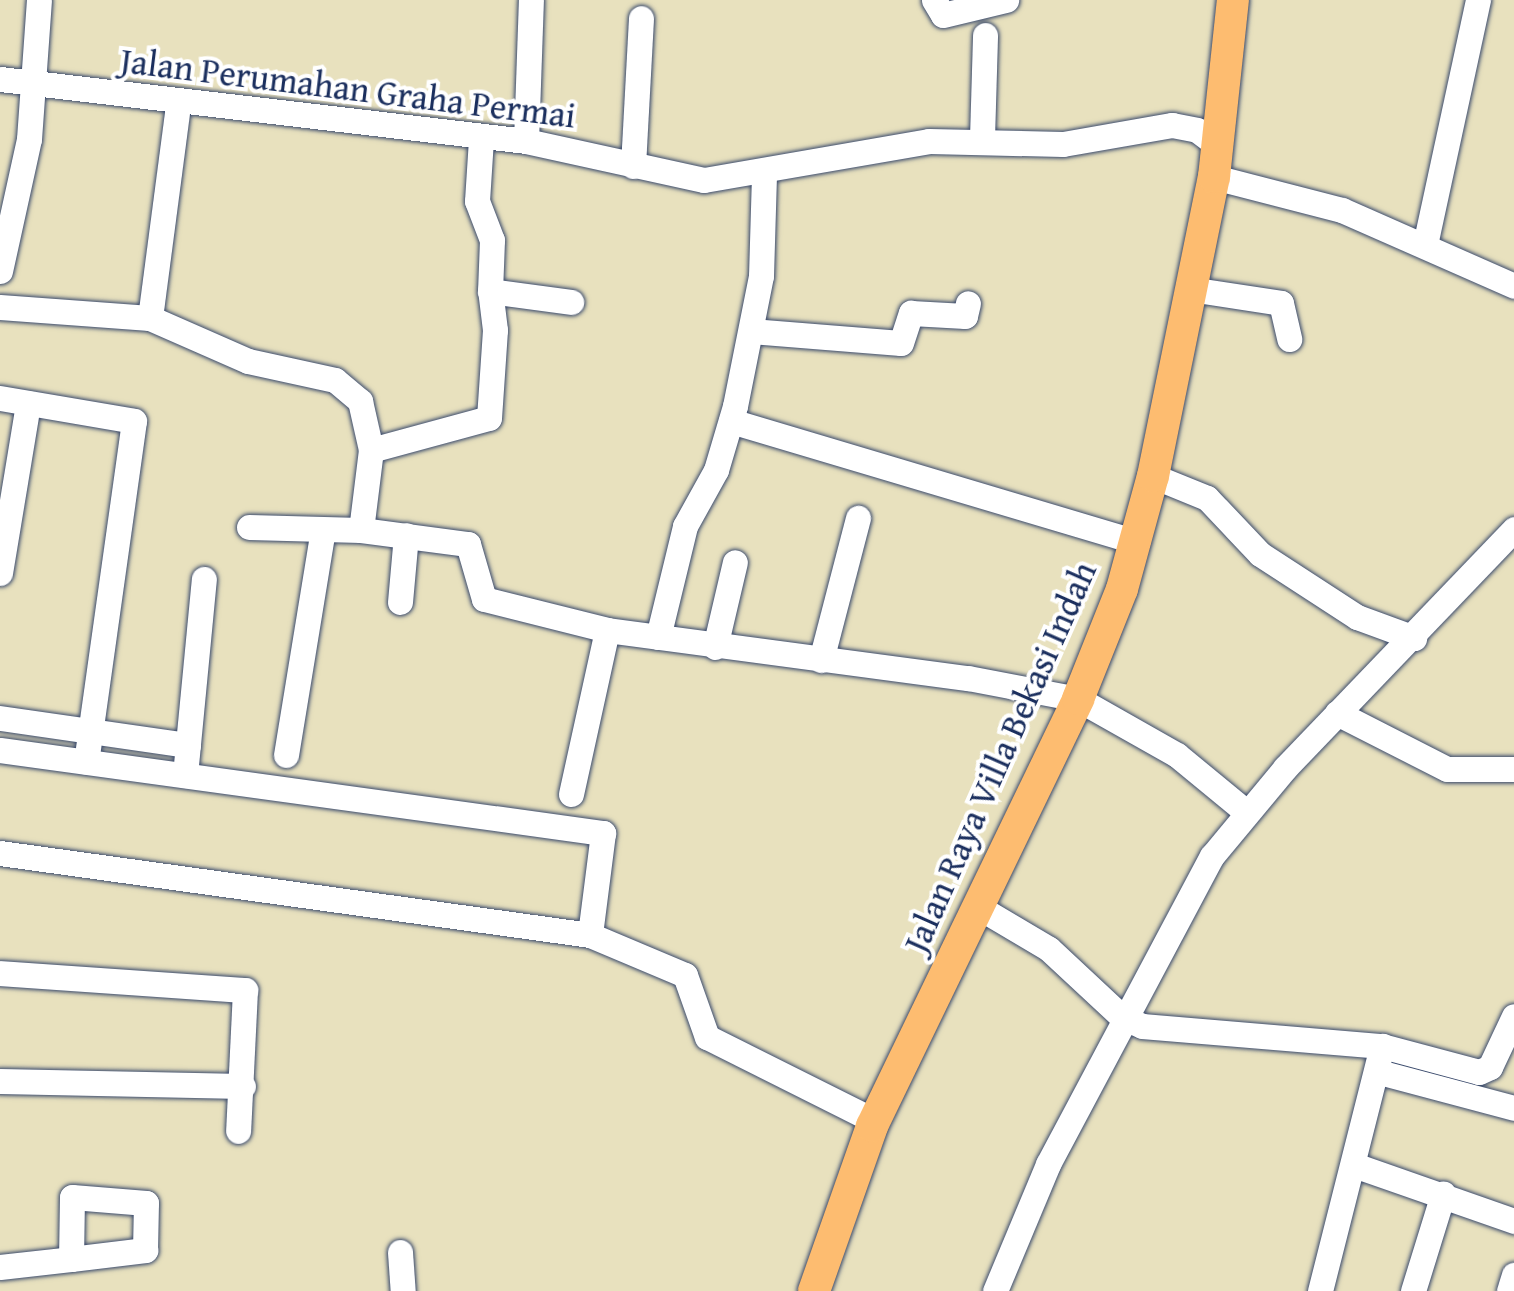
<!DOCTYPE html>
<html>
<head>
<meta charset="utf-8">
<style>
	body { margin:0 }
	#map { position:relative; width:1514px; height:1291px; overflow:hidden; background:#e8e1be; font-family:"Gentium Book Plus",serif }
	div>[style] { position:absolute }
	.roads { filter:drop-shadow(0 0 2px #3a4a6c) drop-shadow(0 0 2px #3a4a6c) }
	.minor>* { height:25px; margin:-12.5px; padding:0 12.5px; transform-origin:12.5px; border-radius:12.5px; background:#fff }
	.major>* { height:32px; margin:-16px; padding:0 16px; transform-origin:16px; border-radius:16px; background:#fdbc70 }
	span { translate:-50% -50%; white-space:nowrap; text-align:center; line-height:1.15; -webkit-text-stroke:8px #fff; paint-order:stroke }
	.street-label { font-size:35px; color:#1b2f5e }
</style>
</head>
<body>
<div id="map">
	<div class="roads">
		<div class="minor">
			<i style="left:934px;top:0;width:17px;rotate:59deg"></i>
			<i style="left:943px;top:15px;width:65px;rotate:-13.4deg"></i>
			<i style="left:0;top:79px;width:530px;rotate:6.72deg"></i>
			<i style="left:526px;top:141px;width:182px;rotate:12.4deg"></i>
			<i style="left:704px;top:180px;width:228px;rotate:-9.8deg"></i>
			<i style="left:929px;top:141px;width:134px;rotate:1.3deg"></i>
			<i style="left:1063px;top:144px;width:111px;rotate:-9.9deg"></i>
			<i style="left:1172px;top:125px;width:25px;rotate:11deg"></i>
			<i style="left:1197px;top:130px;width:20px;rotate:37deg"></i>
			<i style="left:982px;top:138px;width:103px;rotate:-88.3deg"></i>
			<i style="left:481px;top:139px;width:62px;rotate:93.7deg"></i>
			<i style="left:477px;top:201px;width:42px;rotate:69deg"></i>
			<i style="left:492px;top:240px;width:51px;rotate:92.2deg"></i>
			<i style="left:490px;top:291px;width:82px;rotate:7.7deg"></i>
			<i style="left:526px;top:141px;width:141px;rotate:-88deg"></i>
			<i style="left:633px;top:166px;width:148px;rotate:-86.9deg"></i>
			<i style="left:1214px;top:177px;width:132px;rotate:14.5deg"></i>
			<i style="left:1342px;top:210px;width:188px;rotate:23.8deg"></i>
			<i style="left:1425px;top:245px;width:251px;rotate:-77.8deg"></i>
			<i style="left:0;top:271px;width:135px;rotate:-77.6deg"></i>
			<i style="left:29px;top:139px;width:139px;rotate:-85.9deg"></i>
			<i style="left:1190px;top:289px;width:92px;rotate:8.7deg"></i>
			<i style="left:1281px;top:303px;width:37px;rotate:77deg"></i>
			<i style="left:0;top:307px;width:150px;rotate:4.2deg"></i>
			<i style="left:150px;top:318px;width:107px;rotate:23.7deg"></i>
			<i style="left:248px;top:361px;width:89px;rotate:12.3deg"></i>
			<i style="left:335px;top:380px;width:33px;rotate:40deg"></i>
			<i style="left:360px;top:401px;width:50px;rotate:77.3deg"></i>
			<i style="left:150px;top:318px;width:216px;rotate:-82.5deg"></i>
			<i style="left:751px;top:331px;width:150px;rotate:4.6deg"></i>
			<i style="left:901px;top:343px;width:32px;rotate:-72deg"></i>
			<i style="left:911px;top:313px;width:54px;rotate:3.2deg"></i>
			<i style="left:965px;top:316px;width:13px;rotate:-77deg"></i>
			<i style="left:0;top:398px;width:136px;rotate:9.7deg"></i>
			<i style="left:134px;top:421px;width:344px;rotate:98deg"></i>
			<i style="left:731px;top:421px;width:424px;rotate:16.6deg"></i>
			<i style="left:1153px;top:476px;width:58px;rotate:22.2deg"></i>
			<i style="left:1207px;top:498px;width:77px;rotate:46.6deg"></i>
			<i style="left:1260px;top:554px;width:116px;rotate:33deg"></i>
			<i style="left:1357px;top:617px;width:61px;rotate:20.2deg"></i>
			<i style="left:249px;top:527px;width:112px;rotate:1.5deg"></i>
			<i style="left:361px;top:530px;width:108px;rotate:7.5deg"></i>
			<i style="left:468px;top:544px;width:57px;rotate:73.8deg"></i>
			<i style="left:484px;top:599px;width:127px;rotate:14.1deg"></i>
			<i style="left:607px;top:630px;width:364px;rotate:7.6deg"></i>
			<i style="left:968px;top:678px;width:112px;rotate:10.8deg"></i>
			<i style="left:1078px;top:699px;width:114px;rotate:29.5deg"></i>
			<i style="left:1177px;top:755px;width:88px;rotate:39.5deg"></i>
			<i style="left:361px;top:530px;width:81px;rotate:-82.9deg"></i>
			<i style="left:371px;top:450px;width:122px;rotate:-15.2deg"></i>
			<i style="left:489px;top:418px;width:88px;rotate:-86.1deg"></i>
			<i style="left:495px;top:330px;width:39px;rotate:-97deg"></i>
			<i style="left:0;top:573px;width:172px;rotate:-80.6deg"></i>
			<i style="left:400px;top:602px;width:67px;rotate:-84.9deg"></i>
			<i style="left:658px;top:637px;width:114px;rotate:-76.3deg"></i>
			<i style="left:685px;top:526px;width:64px;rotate:-61deg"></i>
			<i style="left:716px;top:470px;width:67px;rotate:-73.5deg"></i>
			<i style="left:735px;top:406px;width:133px;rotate:-78.7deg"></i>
			<i style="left:761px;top:276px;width:103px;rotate:-88.3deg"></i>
			<i style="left:715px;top:647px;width:87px;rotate:-76.8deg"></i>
			<i style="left:821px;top:660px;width:147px;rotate:-75.4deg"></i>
			<i style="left:1337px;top:713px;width:123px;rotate:27deg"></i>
			<i style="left:1447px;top:769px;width:67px"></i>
			<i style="left:0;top:718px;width:190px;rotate:8.2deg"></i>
			<i style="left:0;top:750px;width:609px;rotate:7.84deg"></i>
			<i style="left:603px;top:833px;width:103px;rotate:97.3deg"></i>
			<i style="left:286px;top:755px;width:228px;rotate:-80.7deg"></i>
			<i style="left:185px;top:775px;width:197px;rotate:-84.5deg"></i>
			<i style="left:571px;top:794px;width:168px;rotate:-77.6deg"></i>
			<i style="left:0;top:853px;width:596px;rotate:7.91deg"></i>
			<i style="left:590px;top:935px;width:103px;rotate:22.8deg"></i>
			<i style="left:685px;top:975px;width:66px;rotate:70.5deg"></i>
			<i style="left:707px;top:1037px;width:188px;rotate:26.6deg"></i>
			<i style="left:980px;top:908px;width:80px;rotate:30.7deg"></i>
			<i style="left:1049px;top:949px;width:100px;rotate:43deg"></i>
			<i style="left:1122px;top:1017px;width:22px;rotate:24deg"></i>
			<i style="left:1142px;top:1026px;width:241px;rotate:4.8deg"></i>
			<i style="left:1382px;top:1046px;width:100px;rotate:15deg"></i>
			<i style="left:1479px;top:1072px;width:12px;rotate:-24deg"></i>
			<i style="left:1490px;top:1067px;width:56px;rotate:-64.8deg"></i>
			<i style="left:0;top:973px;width:246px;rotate:4deg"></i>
			<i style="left:245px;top:990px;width:141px;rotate:92.8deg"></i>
			<i style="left:1379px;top:1072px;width:140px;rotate:14.9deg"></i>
			<i style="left:0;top:1081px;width:243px;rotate:1.2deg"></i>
			<i style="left:1354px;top:1165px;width:170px;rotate:19.3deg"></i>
			<i style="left:400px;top:1252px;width:39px;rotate:86deg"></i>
			<i style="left:0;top:1267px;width:71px;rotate:-6.4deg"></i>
			<i style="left:71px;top:1259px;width:75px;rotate:-6.9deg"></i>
			<i style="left:145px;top:1250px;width:47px;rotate:-88.8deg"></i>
			<i style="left:146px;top:1203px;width:74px;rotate:-175.4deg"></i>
			<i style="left:72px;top:1197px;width:62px;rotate:90.9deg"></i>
			<i style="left:995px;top:1291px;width:138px;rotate:-67.3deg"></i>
			<i style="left:1048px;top:1164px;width:349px;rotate:-62deg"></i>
			<i style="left:1212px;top:856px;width:114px;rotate:-50.3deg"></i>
			<i style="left:1285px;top:768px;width:331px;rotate:-46.2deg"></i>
			<i style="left:1320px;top:1291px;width:253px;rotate:-75.8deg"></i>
			<i style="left:1413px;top:1291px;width:102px;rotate:-72.8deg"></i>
			<i style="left:1509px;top:1291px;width:17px;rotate:-73deg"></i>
		</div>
		<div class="major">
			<i style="left:814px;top:1291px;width:175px;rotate:-70.6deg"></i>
			<i style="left:872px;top:1126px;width:474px;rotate:-64.2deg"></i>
			<i style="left:1078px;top:699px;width:118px;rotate:-68.2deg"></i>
			<i style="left:1122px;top:589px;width:117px;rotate:-74.7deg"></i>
			<i style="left:1153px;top:476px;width:305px;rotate:-78.5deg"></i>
			<i style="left:1214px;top:177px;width:178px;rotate:-83.9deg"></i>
		</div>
	</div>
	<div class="street-label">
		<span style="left:348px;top:88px;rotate:7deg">Jalan Perumahan Graha Permai</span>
		<span style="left:1000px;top:757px;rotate:-66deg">Jalan Raya Villa Bekasi Indah</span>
	</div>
</div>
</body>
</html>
